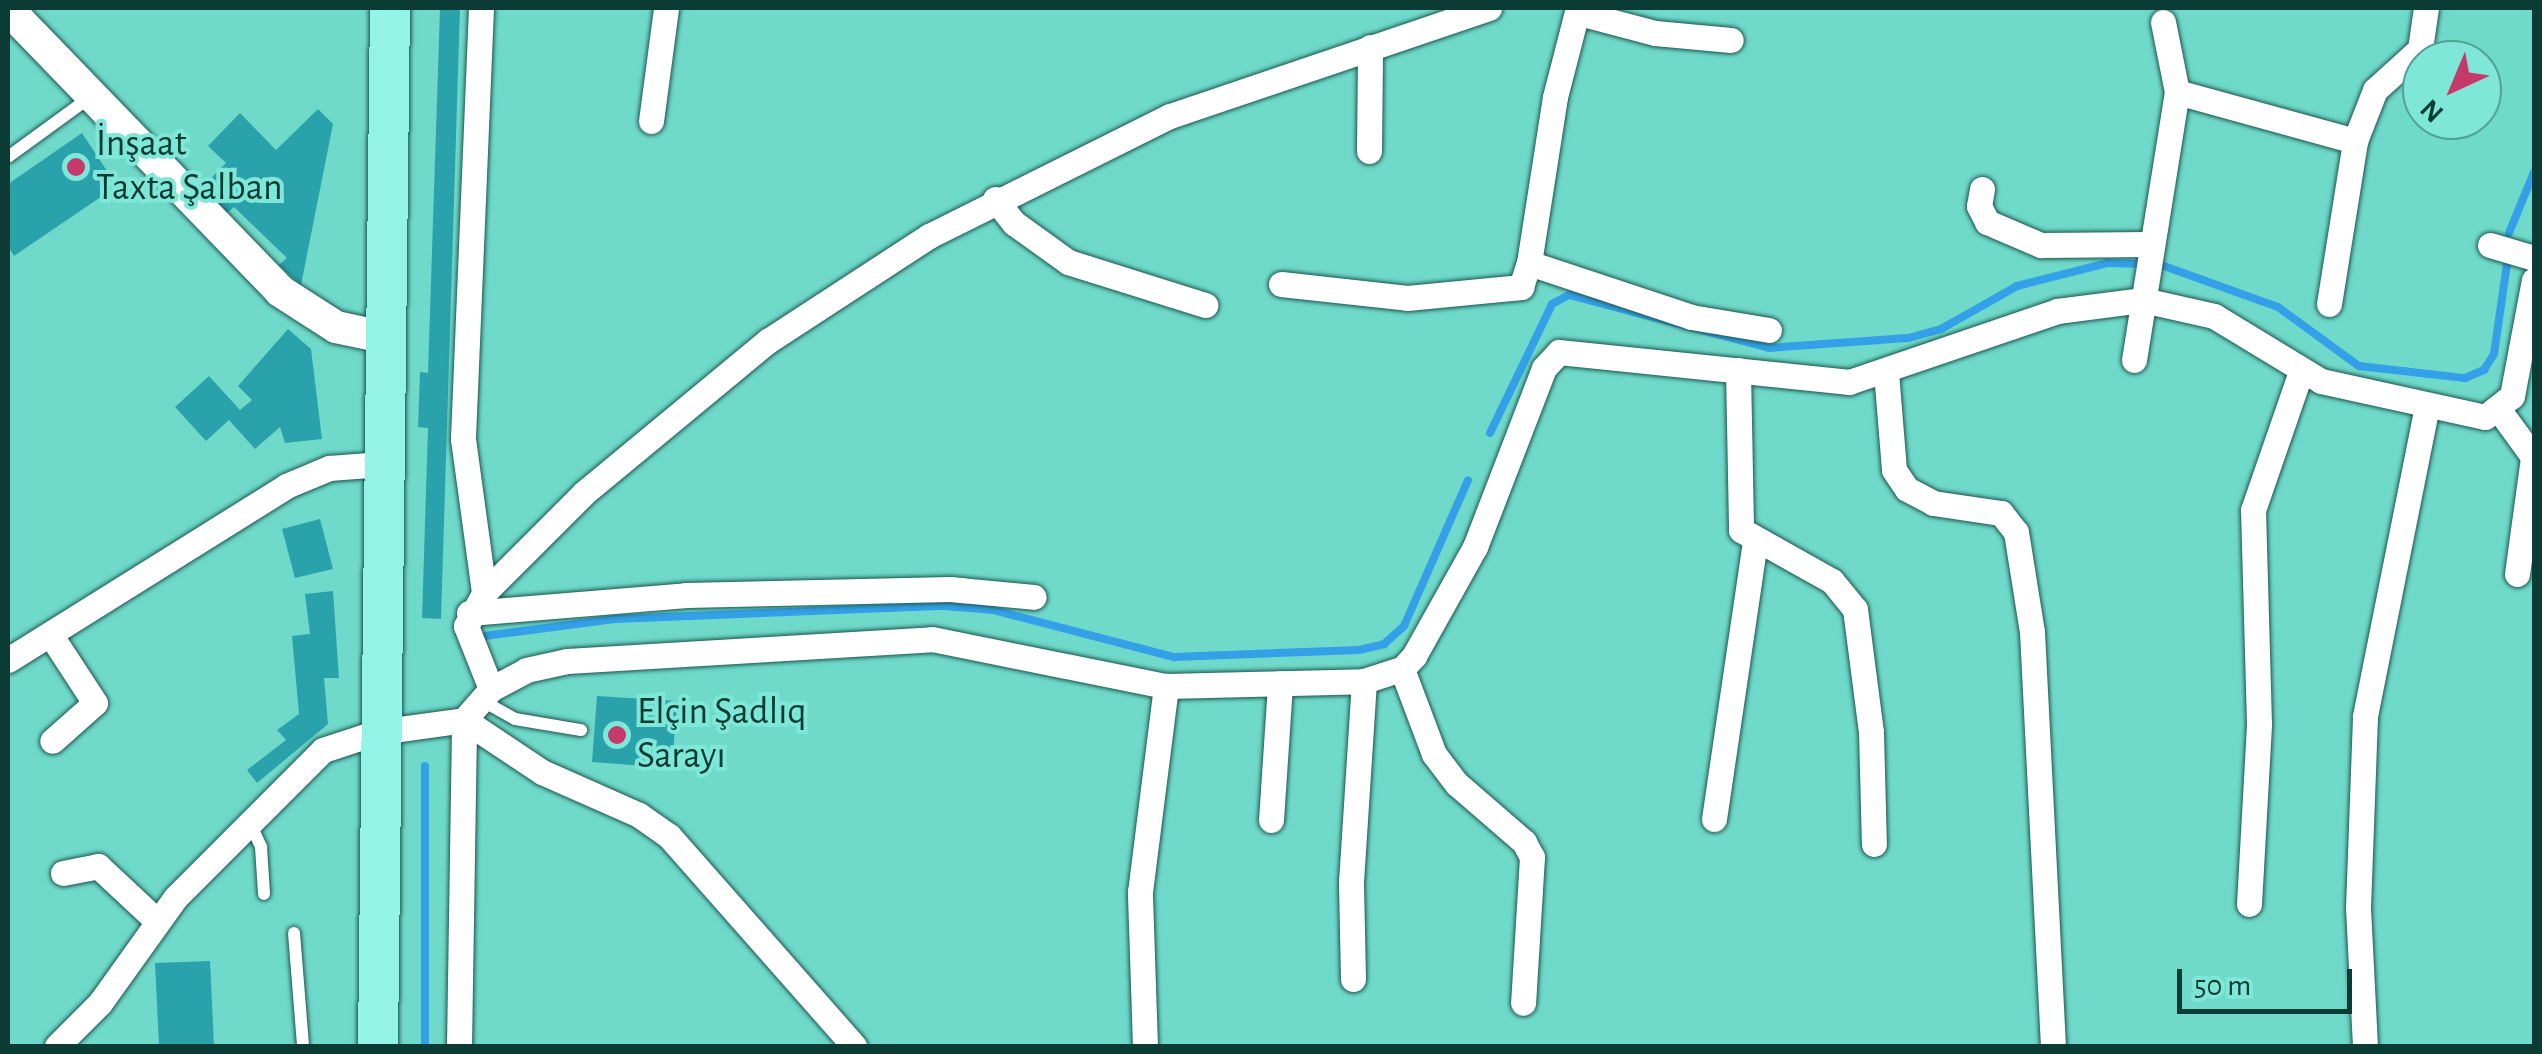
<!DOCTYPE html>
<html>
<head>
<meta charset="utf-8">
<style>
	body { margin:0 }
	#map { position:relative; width:2542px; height:1054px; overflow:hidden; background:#70daca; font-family:"Alegreya Sans",sans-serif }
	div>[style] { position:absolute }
	.stream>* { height:8px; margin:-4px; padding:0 4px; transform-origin:4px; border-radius:4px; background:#33a0e8 }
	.building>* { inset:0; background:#2aa2ac }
	.roads { filter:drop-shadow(0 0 2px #1c564e) drop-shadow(0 0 2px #1c564e) }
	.service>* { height:12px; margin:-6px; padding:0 6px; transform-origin:6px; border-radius:6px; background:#fff }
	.minor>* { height:25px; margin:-12.5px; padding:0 12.5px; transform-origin:12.5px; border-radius:12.5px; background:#fff }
	.tertiary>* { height:32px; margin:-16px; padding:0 16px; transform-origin:16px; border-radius:16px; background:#fff }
	.primary>* { height:40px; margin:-20px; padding:0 20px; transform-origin:20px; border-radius:20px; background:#94f3e7 }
	.dots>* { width:28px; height:28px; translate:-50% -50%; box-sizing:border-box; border:5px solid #7ee7d7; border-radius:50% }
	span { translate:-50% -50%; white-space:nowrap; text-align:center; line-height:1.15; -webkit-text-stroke:8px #7ee7d7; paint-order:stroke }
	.poi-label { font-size:38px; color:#0b3b35 }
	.left { translate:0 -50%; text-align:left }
	.frame { position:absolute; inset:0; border:10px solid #0b3b35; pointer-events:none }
	.north { position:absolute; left:2402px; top:40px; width:100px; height:100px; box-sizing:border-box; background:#7ee7d7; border:2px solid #50a296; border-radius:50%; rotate:224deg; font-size:28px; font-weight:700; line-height:40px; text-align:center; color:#0b3b35 }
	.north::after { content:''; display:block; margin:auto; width:35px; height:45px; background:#c5396b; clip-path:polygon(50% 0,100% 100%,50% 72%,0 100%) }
	.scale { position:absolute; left:2177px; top:969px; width:175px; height:45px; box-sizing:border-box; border:5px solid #0b3b35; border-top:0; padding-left:12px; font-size:30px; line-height:35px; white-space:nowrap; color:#0b3b35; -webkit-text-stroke:8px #7ee7d7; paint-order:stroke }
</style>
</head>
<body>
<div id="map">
	<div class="stream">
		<i style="left:2509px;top:233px;width:66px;rotate:-67.7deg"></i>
		<i style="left:2164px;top:266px;width:121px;rotate:19.8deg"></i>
		<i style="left:2278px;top:307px;width:100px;rotate:36.1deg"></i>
		<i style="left:2359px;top:366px;width:107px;rotate:6.5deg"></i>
		<i style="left:2465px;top:378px;width:21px;rotate:-23deg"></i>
		<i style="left:2484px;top:370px;width:19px;rotate:-58deg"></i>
		<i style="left:2494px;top:354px;width:91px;rotate:-81.8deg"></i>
		<i style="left:1490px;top:433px;width:143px;rotate:-64.3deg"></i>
		<i style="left:1552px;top:304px;width:19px;rotate:-28deg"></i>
		<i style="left:1569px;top:295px;width:207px;rotate:14.8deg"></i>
		<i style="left:1769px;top:348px;width:139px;rotate:-4.1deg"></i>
		<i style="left:1908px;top:338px;width:34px;rotate:-15deg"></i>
		<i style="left:1941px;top:329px;width:87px;rotate:-29.5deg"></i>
		<i style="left:2017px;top:286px;width:94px;rotate:-14.2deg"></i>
		<i style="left:2108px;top:263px;width:25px;rotate:2deg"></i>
		<i style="left:484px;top:636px;width:132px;rotate:-7.4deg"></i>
		<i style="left:615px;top:619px;width:330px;rotate:-2.3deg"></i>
		<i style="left:945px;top:606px;width:48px;rotate:4.8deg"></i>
		<i style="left:993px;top:610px;width:187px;rotate:14.6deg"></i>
		<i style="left:1174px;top:657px;width:185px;rotate:-2.2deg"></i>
		<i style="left:1359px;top:650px;width:26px;rotate:-13deg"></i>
		<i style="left:1384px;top:644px;width:27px;rotate:-42deg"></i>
		<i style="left:1404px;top:626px;width:159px;rotate:-66.3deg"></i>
		<i style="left:425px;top:1046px;width:280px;rotate:-90deg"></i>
	</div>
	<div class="building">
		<i style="clip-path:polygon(440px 8px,460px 8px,441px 619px,422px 618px,428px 428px,418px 427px,420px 372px,428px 373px)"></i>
		<i style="clip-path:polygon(318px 109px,333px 124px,301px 285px,279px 265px,287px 258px,234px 207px,227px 213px,202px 188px,226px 163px,208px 146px,240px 113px,276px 150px)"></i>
		<i style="clip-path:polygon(82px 133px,117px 186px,14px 256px,8px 246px,8px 184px)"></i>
		<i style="clip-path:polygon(288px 329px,311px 349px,322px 439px,285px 443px,280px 427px,255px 449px,229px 420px,206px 441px,175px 407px,209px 376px,240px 410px,252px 400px,238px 386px)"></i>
		<i style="clip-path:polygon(320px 519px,333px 569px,295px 578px,282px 529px)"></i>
		<i style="clip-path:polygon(333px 591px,339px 678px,324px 678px,328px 724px,257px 783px,247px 770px,286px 740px,277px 730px,299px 714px,292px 636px,310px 634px,305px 594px)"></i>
		<i style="clip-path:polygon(597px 696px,677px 701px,672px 768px,592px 762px)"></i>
		<i style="clip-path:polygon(210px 961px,214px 1046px,159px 1046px,155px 963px)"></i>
	</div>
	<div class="roads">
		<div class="service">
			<i style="left:8px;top:157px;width:100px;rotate:-36.1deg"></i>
			<i style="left:481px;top:700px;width:39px;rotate:29deg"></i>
			<i style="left:515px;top:719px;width:67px;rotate:9.5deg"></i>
			<i style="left:249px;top:821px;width:29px;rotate:65deg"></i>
			<i style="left:261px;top:847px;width:47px;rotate:86.3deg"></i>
			<i style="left:294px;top:933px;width:113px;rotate:85.4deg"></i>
		</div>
		<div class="minor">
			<i style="left:481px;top:8px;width:431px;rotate:92.4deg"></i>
			<i style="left:463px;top:439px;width:155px;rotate:82.2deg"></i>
			<i style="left:1578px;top:8px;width:92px;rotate:104.5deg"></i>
			<i style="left:1555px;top:97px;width:168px;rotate:98.9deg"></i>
			<i style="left:1529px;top:263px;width:171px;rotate:18.4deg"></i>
			<i style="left:1691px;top:317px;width:79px;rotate:9.5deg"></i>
			<i style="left:1579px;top:13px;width:79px;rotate:14.7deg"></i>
			<i style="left:1655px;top:33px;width:76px;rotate:5.3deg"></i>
			<i style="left:2163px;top:22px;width:71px;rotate:78.7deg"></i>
			<i style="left:651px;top:121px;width:114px;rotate:-82.4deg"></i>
			<i style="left:1369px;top:151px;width:104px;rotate:-89.4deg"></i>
			<i style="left:1982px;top:189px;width:17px;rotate:100deg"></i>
			<i style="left:1979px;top:206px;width:18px;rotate:63deg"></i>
			<i style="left:1987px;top:222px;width:59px;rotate:23.1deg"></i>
			<i style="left:2041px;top:245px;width:108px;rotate:-0.5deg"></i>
			<i style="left:995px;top:199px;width:31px;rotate:52deg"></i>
			<i style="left:1014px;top:223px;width:67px;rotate:35.8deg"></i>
			<i style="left:1068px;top:262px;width:144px;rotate:17.4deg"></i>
			<i style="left:2490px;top:245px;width:46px;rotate:16.5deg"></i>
			<i style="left:1281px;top:284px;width:127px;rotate:6.3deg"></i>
			<i style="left:1407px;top:298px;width:115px;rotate:-5.5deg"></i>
			<i style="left:1521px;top:287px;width:25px;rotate:-72deg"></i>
			<i style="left:2329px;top:304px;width:165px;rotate:-80.9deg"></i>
			<i style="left:2134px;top:360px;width:271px;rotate:-80.9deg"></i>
			<i style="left:2177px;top:92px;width:185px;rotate:15.4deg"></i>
			<i style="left:2355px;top:141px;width:55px;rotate:-68.6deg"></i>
			<i style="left:2375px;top:90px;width:61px;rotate:-42.3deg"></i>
			<i style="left:2420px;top:49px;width:41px;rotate:-81.7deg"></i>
			<i style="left:1738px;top:370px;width:160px;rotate:88.9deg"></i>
			<i style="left:1741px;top:530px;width:104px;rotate:29.3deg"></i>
			<i style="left:1832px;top:581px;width:36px;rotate:51deg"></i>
			<i style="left:1855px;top:609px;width:124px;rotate:82.6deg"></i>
			<i style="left:1871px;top:732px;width:112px;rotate:88.5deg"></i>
			<i style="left:1886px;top:372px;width:98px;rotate:85.3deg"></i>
			<i style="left:1894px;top:470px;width:23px;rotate:56deg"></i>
			<i style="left:1907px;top:489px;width:30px;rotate:28deg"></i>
			<i style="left:1933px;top:503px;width:69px;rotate:8.4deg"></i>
			<i style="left:2001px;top:513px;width:24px;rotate:52deg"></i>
			<i style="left:2016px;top:532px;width:101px;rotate:80.9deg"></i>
			<i style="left:2032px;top:632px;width:415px;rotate:87.1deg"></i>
			<i style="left:2499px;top:410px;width:59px;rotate:53.9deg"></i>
			<i style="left:2517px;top:574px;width:118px;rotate:-82.2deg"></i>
			<i style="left:469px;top:613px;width:218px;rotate:-4.7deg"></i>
			<i style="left:686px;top:595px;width:264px;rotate:-1.3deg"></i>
			<i style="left:950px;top:589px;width:84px;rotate:5.4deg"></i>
			<i style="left:50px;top:634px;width:82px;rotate:56.9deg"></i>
			<i style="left:95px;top:703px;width:57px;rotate:138.5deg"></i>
			<i style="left:8px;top:660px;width:328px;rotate:-32deg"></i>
			<i style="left:286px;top:486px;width:47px;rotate:-22.7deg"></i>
			<i style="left:329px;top:468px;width:40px;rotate:-4.3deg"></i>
			<i style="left:1402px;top:669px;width:91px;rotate:69.4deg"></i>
			<i style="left:1434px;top:754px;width:38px;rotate:53deg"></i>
			<i style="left:1457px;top:784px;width:89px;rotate:40.9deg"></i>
			<i style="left:1524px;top:842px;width:17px;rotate:62deg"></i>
			<i style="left:1532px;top:857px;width:146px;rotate:93.5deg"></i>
			<i style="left:491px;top:689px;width:68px;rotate:-111.6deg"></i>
			<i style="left:466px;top:626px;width:38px;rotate:-61deg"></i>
			<i style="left:484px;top:593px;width:141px;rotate:-45deg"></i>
			<i style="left:584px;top:493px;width:239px;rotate:-39.6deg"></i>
			<i style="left:768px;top:341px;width:192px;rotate:-33.1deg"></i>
			<i style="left:929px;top:236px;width:269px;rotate:-26.5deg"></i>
			<i style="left:1170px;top:116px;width:337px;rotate:-18.7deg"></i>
			<i style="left:464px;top:720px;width:94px;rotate:33.7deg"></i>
			<i style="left:542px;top:772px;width:106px;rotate:23.9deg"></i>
			<i style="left:639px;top:815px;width:37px;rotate:35deg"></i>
			<i style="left:669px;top:836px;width:280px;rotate:48.6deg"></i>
			<i style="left:1714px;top:819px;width:279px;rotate:-81.6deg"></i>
			<i style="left:1271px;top:820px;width:137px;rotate:-86.2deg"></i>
			<i style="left:63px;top:873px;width:36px;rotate:-11deg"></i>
			<i style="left:98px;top:866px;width:79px;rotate:43deg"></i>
			<i style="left:2249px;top:904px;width:180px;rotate:-86.8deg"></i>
			<i style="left:2259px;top:724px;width:214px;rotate:-91.6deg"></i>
			<i style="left:2253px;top:510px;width:147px;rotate:-70.9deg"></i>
			<i style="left:1353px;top:979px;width:97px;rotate:-91.2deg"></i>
			<i style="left:1351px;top:882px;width:201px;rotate:-86.3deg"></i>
			<i style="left:57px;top:1046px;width:61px;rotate:-45deg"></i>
			<i style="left:100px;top:1003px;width:130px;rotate:-54.4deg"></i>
			<i style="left:176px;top:897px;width:208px;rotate:-45deg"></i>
			<i style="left:323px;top:750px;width:58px;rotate:-18.1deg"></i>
			<i style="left:378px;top:732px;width:87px;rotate:-7.9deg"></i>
			<i style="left:464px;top:720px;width:41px;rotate:-48.9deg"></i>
			<i style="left:491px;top:689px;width:40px;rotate:-28deg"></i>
			<i style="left:526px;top:670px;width:42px;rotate:-12.4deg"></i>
			<i style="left:567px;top:661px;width:366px;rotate:-3.4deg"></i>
			<i style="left:932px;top:639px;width:239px;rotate:11.4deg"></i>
			<i style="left:1166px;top:686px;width:198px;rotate:-1.4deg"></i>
			<i style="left:1364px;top:681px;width:40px;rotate:-18deg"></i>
			<i style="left:1402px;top:669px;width:18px;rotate:-47deg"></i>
			<i style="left:1414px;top:656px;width:125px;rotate:-60.8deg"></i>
			<i style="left:1475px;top:547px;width:192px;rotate:-68.9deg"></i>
			<i style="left:1544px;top:368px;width:22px;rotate:-47deg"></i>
			<i style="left:1559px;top:352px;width:292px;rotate:5.9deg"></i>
			<i style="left:1849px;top:382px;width:220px;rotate:-18.8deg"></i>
			<i style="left:2057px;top:311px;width:87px;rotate:-7.3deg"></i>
			<i style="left:2143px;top:300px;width:73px;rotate:12.7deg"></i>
			<i style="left:2214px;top:316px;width:125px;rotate:31.3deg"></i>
			<i style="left:2321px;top:381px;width:168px;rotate:12.4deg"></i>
			<i style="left:2485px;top:417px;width:34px;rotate:-38deg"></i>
			<i style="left:2512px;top:396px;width:118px;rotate:-79.3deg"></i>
			<i style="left:459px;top:1046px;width:326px;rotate:-89.1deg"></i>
			<i style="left:1145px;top:1046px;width:154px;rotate:-91.9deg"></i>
			<i style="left:1140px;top:892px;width:208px;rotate:-82.8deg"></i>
			<i style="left:2365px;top:1046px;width:138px;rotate:-92.9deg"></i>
			<i style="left:2358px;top:908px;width:192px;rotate:-87.9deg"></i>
			<i style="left:2365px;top:716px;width:316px;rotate:-78.7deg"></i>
		</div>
		<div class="tertiary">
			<i style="left:8px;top:9px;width:392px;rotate:46deg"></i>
			<i style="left:280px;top:291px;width:67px;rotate:32.7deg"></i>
			<i style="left:336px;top:327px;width:34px;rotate:12deg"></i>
		</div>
		<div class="primary">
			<i style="left:378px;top:1046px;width:1038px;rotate:-89.34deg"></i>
		</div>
	</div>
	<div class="dots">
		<i style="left:76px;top:167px;background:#c5396b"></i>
		<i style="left:617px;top:735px;background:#c5396b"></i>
	</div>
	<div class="poi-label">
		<span class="left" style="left:96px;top:167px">İnşaat<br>Taxta Şalban</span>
		<span class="left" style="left:637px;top:735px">Elçin Şadlıq<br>Sarayı</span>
	</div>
	<div class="frame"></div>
	<div class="north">N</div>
	<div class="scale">50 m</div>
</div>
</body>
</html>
